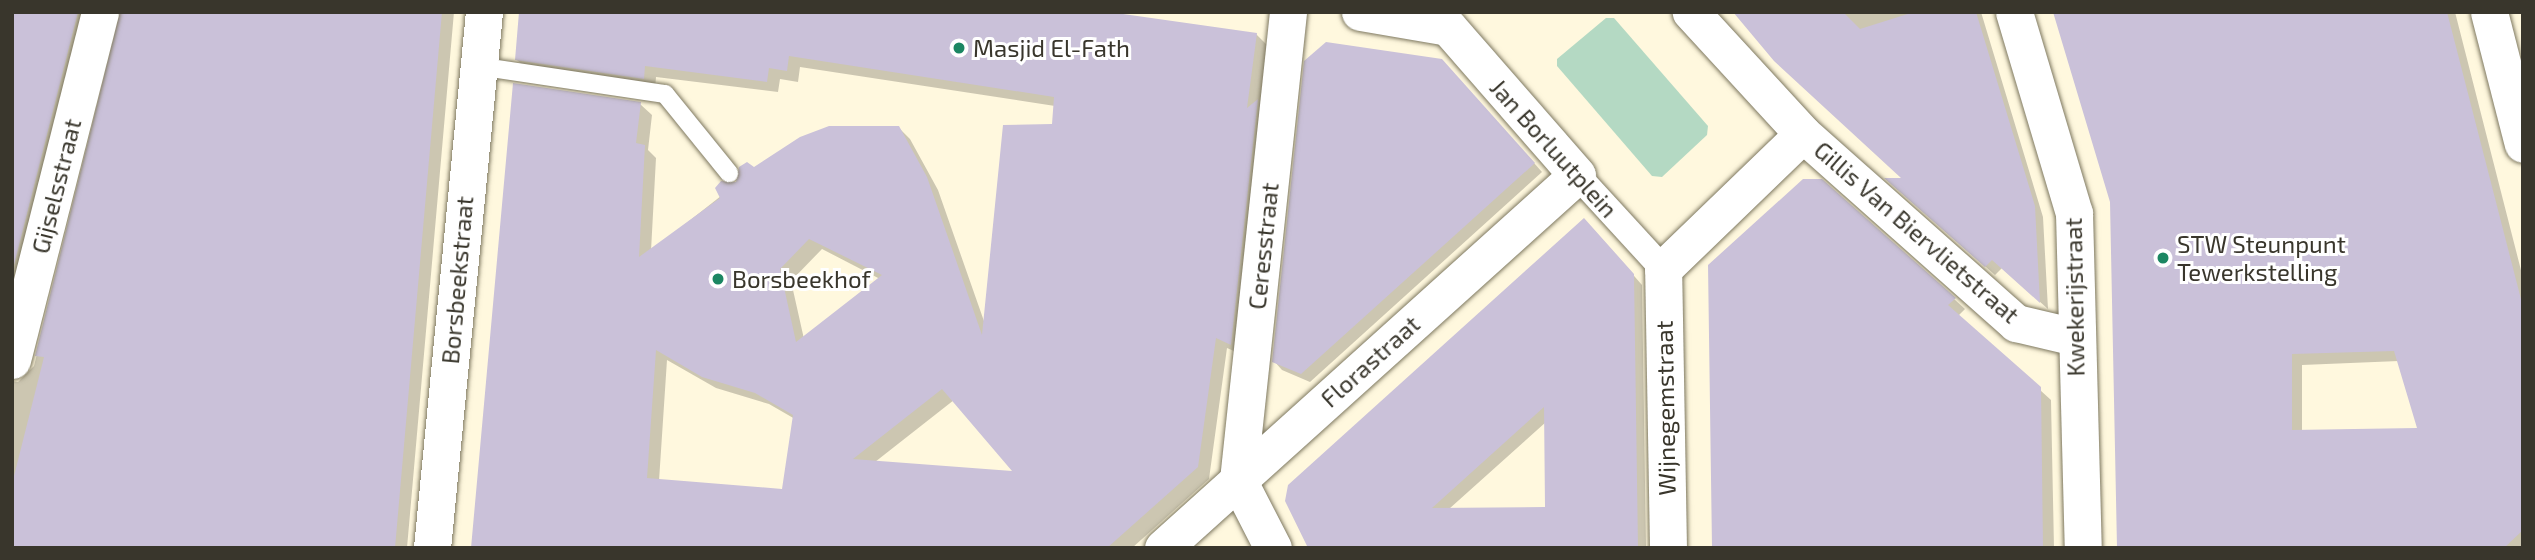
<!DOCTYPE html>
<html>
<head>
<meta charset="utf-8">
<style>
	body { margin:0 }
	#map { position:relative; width:2535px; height:560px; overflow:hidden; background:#fff8de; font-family:"Exo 2",sans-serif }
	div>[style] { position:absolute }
	.green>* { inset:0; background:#b4d9c3 }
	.shadow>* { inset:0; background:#0003 }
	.building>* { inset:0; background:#cac1d9 }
	.roads { filter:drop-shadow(0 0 2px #7e7860) drop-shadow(0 0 2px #7e7860) }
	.service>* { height:18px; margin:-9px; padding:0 9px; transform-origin:9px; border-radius:9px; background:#fff }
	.pedestrian>* { height:26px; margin:-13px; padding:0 13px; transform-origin:13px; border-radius:13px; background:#fff }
	.minor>* { height:37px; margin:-18.5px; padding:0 18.5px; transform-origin:18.5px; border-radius:18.5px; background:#fff }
	.dots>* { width:19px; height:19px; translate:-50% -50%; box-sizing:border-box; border:4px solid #fff; border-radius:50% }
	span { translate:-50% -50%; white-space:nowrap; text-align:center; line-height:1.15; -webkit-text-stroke:6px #fff; paint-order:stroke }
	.poi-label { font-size:24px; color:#39362c }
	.left { translate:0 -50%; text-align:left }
	.street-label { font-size:24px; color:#39362c }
	.frame { position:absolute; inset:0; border:14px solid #39362c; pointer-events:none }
</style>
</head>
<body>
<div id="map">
	<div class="green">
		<i style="clip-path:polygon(1606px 18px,1614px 18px,1708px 126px,1707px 135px,1662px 177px,1652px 176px,1557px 66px,1557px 59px)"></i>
	</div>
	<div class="shadow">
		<i style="clip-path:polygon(12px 12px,96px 12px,12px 326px)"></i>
		<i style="clip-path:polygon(122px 12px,454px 12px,407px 548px,12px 548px,12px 381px,18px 382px,34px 366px)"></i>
		<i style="clip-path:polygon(1738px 12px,1981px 12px,2043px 217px,2048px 309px,2002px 268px,1995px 275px,1896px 187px,1905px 180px)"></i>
		<i style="clip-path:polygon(evenodd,2054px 12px,2455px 12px,2523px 278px,2523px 548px,2119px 548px,2112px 202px,2054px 12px,2399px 361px,2419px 430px,2302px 431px,2302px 365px,2399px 361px)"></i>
		<i style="clip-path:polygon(evenodd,1256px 34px,1268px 46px,1243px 355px,1227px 348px,1209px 479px,1132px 548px,473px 548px,640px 104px,652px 115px,648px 150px,656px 158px,651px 251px,754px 170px,898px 127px,910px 139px,938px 190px,985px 324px,1054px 126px,1055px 106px,800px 67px,798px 82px,780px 79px,778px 92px,656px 77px,655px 90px,529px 71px,517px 60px,1256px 34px,822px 249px,880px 279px,804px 339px,791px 281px,822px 249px,1256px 34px,667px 360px,716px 388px,769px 404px,795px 419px,784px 491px,659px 481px,667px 360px,1256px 34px,954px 400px,1016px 473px,875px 462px,954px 400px)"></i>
		<i style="clip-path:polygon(1450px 69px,1542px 172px,1310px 382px,1282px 370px,1274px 361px)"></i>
		<i style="clip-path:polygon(evenodd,1593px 229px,1642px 285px,1646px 548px,1310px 548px,1593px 229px,1546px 422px,1547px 509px,1449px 509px,1546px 422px)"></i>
		<i style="clip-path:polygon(1709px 266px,1954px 299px,1965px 309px,1958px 316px,2051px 400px,2054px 548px,1714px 548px)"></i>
	</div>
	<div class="building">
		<i style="clip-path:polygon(12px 12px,78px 12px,12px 273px)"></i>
		<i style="clip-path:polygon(120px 12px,442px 12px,395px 548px,12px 548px,12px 484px,44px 357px,35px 356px)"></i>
		<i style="clip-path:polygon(evenodd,519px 12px,1109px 12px,1257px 33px,1247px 108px,1258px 99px,1231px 345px,1216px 338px,1198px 467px,1107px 548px,471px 548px,513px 83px,641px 102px,636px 143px,645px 145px,639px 257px,720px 198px,715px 188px,721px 181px,736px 182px,739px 167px,747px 162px,754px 167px,800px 137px,829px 126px,899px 126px,927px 177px,982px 335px,1003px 125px,1052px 124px,1054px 97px,789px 56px,787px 71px,769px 68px,767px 82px,645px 66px,644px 79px,515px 60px,519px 12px,809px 239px,882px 275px,796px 342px,780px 269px,809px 239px,519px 12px,656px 350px,702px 377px,755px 393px,793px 415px,782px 489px,647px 478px,656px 350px,519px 12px,942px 389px,1012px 471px,853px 459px,942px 389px)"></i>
		<i style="clip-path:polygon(1733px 12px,1843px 12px,1860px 29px,1914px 12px,1976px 12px,2035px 206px,2040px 303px,1992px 260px,1985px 267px,1884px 178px,1901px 178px,1774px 61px)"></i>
		<i style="clip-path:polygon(evenodd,2053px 12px,2447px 12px,2523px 307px,2523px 530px,2504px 548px,2117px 548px,2110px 202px,2053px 12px,2394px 351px,2417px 428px,2292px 430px,2292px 354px,2394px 351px)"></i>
		<i style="clip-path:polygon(1326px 42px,1442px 59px,1535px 163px,1301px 374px,1272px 362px,1304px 61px)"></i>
		<i style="clip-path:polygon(1803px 179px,1822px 179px,1956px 298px,1948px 305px,2041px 387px,2043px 548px,1712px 548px,1708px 265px)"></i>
		<i style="clip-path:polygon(evenodd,1584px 218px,1634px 274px,1638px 548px,1308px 548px,1285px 501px,1288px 485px,1584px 218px,1544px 407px,1545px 507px,1432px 508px,1544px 407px)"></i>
	</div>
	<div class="roads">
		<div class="service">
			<i style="left:477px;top:66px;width:190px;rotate:8.5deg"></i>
			<i style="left:665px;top:94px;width:102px;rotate:51deg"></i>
		</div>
		<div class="pedestrian">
			<i style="left:1577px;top:175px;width:127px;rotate:47.5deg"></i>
		</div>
		<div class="minor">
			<i style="left:1360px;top:12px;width:89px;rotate:9.7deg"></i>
			<i style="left:2014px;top:12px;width:210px;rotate:73.4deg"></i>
			<i style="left:2074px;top:213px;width:335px;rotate:88.5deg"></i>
			<i style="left:2489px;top:12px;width:136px;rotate:75.6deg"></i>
			<i style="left:1803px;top:134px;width:285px;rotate:41.6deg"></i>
			<i style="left:2016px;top:323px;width:61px;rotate:13.3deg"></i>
			<i style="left:12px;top:360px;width:359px;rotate:-75.8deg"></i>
			<i style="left:432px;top:548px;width:539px;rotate:-84.46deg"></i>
			<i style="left:1163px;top:548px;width:557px;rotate:-42.02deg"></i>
			<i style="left:1577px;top:175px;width:196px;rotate:-131.1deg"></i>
			<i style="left:1273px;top:548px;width:76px;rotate:-117.2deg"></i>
			<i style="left:1238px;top:480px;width:471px;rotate:-83.9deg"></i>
			<i style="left:1668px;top:548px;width:279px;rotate:-91deg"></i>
			<i style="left:1663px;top:269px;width:194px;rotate:-44deg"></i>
			<i style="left:1803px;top:134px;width:166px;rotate:-132.6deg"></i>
		</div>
	</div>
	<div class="dots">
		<i style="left:959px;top:48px;background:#1b8662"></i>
		<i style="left:2163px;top:258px;background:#1b8662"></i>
		<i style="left:718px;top:279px;background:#1b8662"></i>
	</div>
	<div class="poi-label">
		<span class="left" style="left:973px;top:48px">Masjid El-Fath</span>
		<span class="left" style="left:2177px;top:258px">STW Steunpunt<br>Tewerkstelling</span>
		<span class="left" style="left:732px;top:279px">Borsbeekhof</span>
	</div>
	<div class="street-label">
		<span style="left:1554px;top:148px;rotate:48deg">Jan Borluutplein</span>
		<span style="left:56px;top:186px;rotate:-76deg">Gijselsstraat</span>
		<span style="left:1917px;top:232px;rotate:41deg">Gillis Van Biervlietstraat</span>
		<span style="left:1263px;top:246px;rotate:-84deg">Ceresstraat</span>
		<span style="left:457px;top:280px;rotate:-85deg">Borsbeekstraat</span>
		<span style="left:2074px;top:297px;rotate:-91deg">Kwekerijstraat</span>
		<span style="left:1370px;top:361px;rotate:-42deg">Florastraat</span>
		<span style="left:1665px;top:408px;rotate:-91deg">Wijnegemstraat</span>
	</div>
	<div class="frame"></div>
</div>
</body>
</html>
